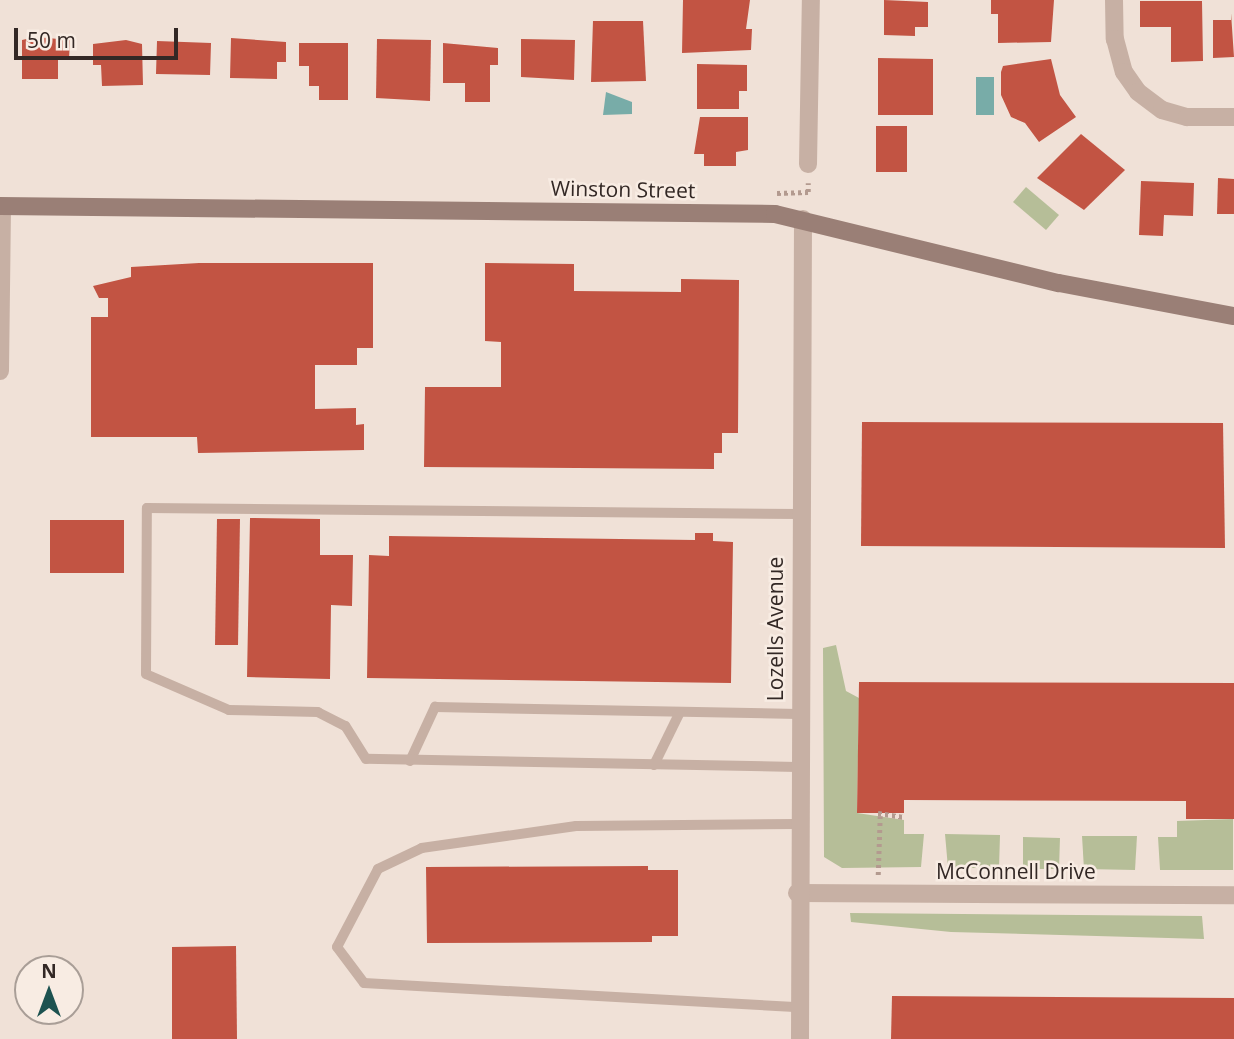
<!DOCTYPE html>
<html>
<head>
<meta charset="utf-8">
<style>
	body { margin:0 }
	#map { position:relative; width:1234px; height:1039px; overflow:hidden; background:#f0e1d7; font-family:"Open Sans",sans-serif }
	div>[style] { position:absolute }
	.green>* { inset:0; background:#b6be98 }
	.water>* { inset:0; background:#78aca8 }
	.building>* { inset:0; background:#c25443 }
	.path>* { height:4.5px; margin-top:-2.25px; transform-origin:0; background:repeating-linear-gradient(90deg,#b39a8f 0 3.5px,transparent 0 7px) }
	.lane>* { height:10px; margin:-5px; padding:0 5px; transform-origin:5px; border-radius:5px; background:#c7b0a4 }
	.street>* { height:18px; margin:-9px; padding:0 9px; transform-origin:9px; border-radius:9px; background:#c7b0a4 }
	.secondary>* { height:18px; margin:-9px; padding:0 9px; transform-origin:9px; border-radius:9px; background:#9a7f76 }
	span { translate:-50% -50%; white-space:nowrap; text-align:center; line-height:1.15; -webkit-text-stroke:5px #f8ece3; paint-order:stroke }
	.street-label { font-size:21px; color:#332825 }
	.north { position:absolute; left:14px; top:955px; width:70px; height:70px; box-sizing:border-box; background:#f8ece3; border:2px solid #a99e97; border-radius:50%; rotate:0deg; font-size:19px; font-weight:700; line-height:28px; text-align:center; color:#332825 }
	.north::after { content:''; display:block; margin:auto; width:24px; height:32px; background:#1d5250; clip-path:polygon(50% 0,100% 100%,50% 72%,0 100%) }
	.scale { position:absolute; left:14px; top:28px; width:164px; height:32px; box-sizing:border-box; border:4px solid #332825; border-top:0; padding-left:9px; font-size:21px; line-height:24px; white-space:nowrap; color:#332825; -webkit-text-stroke:5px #f8ece3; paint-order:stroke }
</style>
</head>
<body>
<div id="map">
	<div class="green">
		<i style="clip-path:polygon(1026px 187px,1059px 215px,1046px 230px,1013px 202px)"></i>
		<i style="clip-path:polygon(836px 645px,846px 691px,859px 698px,857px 813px,904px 820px,904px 834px,924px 834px,921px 867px,842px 868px,824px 857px,823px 648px)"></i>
		<i style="clip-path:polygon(1233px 819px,1233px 870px,1160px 870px,1158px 837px,1177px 837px,1177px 821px)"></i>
		<i style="clip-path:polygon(945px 834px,1000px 835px,999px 868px,948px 868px)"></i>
		<i style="clip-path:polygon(1082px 836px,1137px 836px,1135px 870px,1084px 869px)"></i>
		<i style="clip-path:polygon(1023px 837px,1060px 838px,1059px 869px,1023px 869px)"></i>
		<i style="clip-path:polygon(850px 913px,1202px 916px,1204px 939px,951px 932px,851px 922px)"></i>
	</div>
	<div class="water">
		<i style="clip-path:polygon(976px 77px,994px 77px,994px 115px,976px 115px)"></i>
		<i style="clip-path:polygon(606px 92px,632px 102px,632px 114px,603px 115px)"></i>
	</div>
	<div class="building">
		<i style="clip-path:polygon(683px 0,750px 0,746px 29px,752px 29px,751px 50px,682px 53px)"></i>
		<i style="clip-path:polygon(884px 0,928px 2px,928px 27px,915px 27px,915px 36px,884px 35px)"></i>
		<i style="clip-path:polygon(991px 0,1054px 0,1051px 42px,998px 43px,998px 14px,991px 14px)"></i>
		<i style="clip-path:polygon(1140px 1px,1202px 1px,1203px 61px,1171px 62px,1171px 27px,1140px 27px)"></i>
		<i style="clip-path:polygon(1231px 13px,1234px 57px,1213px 58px,1213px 20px,1231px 20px)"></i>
		<i style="clip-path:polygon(593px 21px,643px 21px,646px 81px,591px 82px)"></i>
		<i style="clip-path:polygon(36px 37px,70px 40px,69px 59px,58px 59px,58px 79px,22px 79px,22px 40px)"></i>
		<i style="clip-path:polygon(231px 38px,286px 42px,286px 62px,277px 62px,277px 79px,230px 78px)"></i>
		<i style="clip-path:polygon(377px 39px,431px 40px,430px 101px,376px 98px)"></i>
		<i style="clip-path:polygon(521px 39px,575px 40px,574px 80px,521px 77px)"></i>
		<i style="clip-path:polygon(126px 40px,142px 44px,143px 85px,102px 86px,101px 65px,93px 65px,93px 44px)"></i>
		<i style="clip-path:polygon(157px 41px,211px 43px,210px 75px,156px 74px)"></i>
		<i style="clip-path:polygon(299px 43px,348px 43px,348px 100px,319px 100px,319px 86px,309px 86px,309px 66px,299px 66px)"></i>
		<i style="clip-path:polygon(443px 43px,498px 48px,498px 65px,490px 65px,490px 102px,465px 102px,465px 83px,443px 83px)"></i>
		<i style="clip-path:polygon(878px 58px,933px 59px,933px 115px,878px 115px)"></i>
		<i style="clip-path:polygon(1051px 59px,1060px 95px,1076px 117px,1039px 142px,1025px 123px,1011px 117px,1001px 95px,1001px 72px,1003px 66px)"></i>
		<i style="clip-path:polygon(697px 64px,747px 65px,747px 91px,739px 91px,739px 109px,697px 109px)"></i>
		<i style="clip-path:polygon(700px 117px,748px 117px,748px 150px,736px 152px,736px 166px,704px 166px,704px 154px,694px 154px)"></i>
		<i style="clip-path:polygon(876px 126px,907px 126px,907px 172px,876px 172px)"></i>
		<i style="clip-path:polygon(1081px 134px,1125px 170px,1084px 210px,1037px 178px)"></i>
		<i style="clip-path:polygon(1218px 178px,1234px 179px,1234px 214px,1217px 214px)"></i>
		<i style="clip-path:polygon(1141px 181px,1194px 183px,1193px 216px,1164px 215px,1163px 236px,1139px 235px)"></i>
		<i style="clip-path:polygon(199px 263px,373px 263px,373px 348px,357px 348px,357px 365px,315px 365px,315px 409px,356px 408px,356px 425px,364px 424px,364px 450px,198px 453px,197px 437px,91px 437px,91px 317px,108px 317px,108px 298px,99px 298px,93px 286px,131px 277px,131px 267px)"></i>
		<i style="clip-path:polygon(485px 263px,574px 264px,574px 291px,681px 292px,681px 279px,739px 280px,738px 433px,722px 433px,722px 453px,714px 453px,714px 469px,424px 467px,425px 387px,501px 387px,501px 342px,485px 341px)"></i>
		<i style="clip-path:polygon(862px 422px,1223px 423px,1225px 548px,861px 546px)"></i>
		<i style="clip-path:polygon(250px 518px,320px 519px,320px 555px,353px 555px,352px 606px,331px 605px,330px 679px,247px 677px)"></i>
		<i style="clip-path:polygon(217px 519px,240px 519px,238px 645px,215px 645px)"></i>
		<i style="clip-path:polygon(50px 520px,124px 520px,124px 573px,50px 573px)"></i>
		<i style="clip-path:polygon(695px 533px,713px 533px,713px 541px,733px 542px,731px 683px,367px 678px,369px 555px,389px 556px,389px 536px,695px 540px)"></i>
		<i style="clip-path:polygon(859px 682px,1234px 683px,1234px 819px,1186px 819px,1186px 801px,904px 800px,904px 813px,857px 813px)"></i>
		<i style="clip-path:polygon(648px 866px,648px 870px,678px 870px,678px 936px,652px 936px,652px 942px,427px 943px,426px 867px)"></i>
		<i style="clip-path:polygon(236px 946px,237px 1039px,172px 1039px,172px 947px)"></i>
		<i style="clip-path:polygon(892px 996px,1234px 998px,1234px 1039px,891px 1039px)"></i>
	</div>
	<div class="path">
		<i style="left:777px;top:193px;width:31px;rotate:-2deg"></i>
		<i style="left:808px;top:192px;width:9px;rotate:-90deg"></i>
		<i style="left:878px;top:813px;width:26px;rotate:9deg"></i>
		<i style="left:878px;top:875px;width:59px;rotate:-88.1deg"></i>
	</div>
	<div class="lane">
		<i style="left:410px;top:761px;width:60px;rotate:-65.2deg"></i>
		<i style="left:435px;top:707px;width:363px;rotate:1.1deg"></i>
		<i style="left:654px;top:765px;width:59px;rotate:-63.9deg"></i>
		<i style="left:797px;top:767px;width:431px;rotate:-178.9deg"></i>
		<i style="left:366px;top:759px;width:39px;rotate:-122deg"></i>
		<i style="left:345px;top:726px;width:30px;rotate:-153deg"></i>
		<i style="left:318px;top:712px;width:89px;rotate:-178.7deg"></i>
		<i style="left:229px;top:710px;width:90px;rotate:-156.6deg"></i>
		<i style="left:146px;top:674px;width:166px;rotate:-89.7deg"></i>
		<i style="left:147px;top:508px;width:651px;rotate:0.53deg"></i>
		<i style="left:796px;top:824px;width:220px;rotate:179.5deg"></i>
		<i style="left:576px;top:826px;width:156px;rotate:171.9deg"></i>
		<i style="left:422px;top:848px;width:49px;rotate:154.5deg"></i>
		<i style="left:378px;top:869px;width:88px;rotate:117.7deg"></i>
		<i style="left:337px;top:947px;width:45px;rotate:53.1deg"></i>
		<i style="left:364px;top:983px;width:436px;rotate:3.2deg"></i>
	</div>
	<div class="street">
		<i style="left:1114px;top:0;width:39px;rotate:89deg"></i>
		<i style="left:1115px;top:39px;width:34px;rotate:75deg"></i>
		<i style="left:1124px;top:72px;width:24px;rotate:55deg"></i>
		<i style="left:1138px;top:92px;width:30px;rotate:37deg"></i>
		<i style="left:1162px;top:110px;width:26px;rotate:16deg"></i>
		<i style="left:1187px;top:117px;width:47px"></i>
		<i style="left:808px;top:164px;width:164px;rotate:-89deg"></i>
		<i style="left:0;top:371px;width:164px;rotate:-89.3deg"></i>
		<i style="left:797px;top:893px;width:437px;rotate:0.3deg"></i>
		<i style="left:800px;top:1039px;width:820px;rotate:-89.79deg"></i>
	</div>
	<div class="secondary">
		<i style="left:0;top:206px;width:775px;rotate:0.59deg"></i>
		<i style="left:775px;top:214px;width:292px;rotate:13.7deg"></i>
		<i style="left:1059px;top:283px;width:178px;rotate:10.7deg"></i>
	</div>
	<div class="street-label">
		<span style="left:623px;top:189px;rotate:1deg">Winston Street</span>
		<span style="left:775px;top:629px;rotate:-90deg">Lozells Avenue</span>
		<span style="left:1016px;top:871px">McConnell Drive</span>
	</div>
	<div class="north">N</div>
	<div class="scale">50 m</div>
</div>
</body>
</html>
